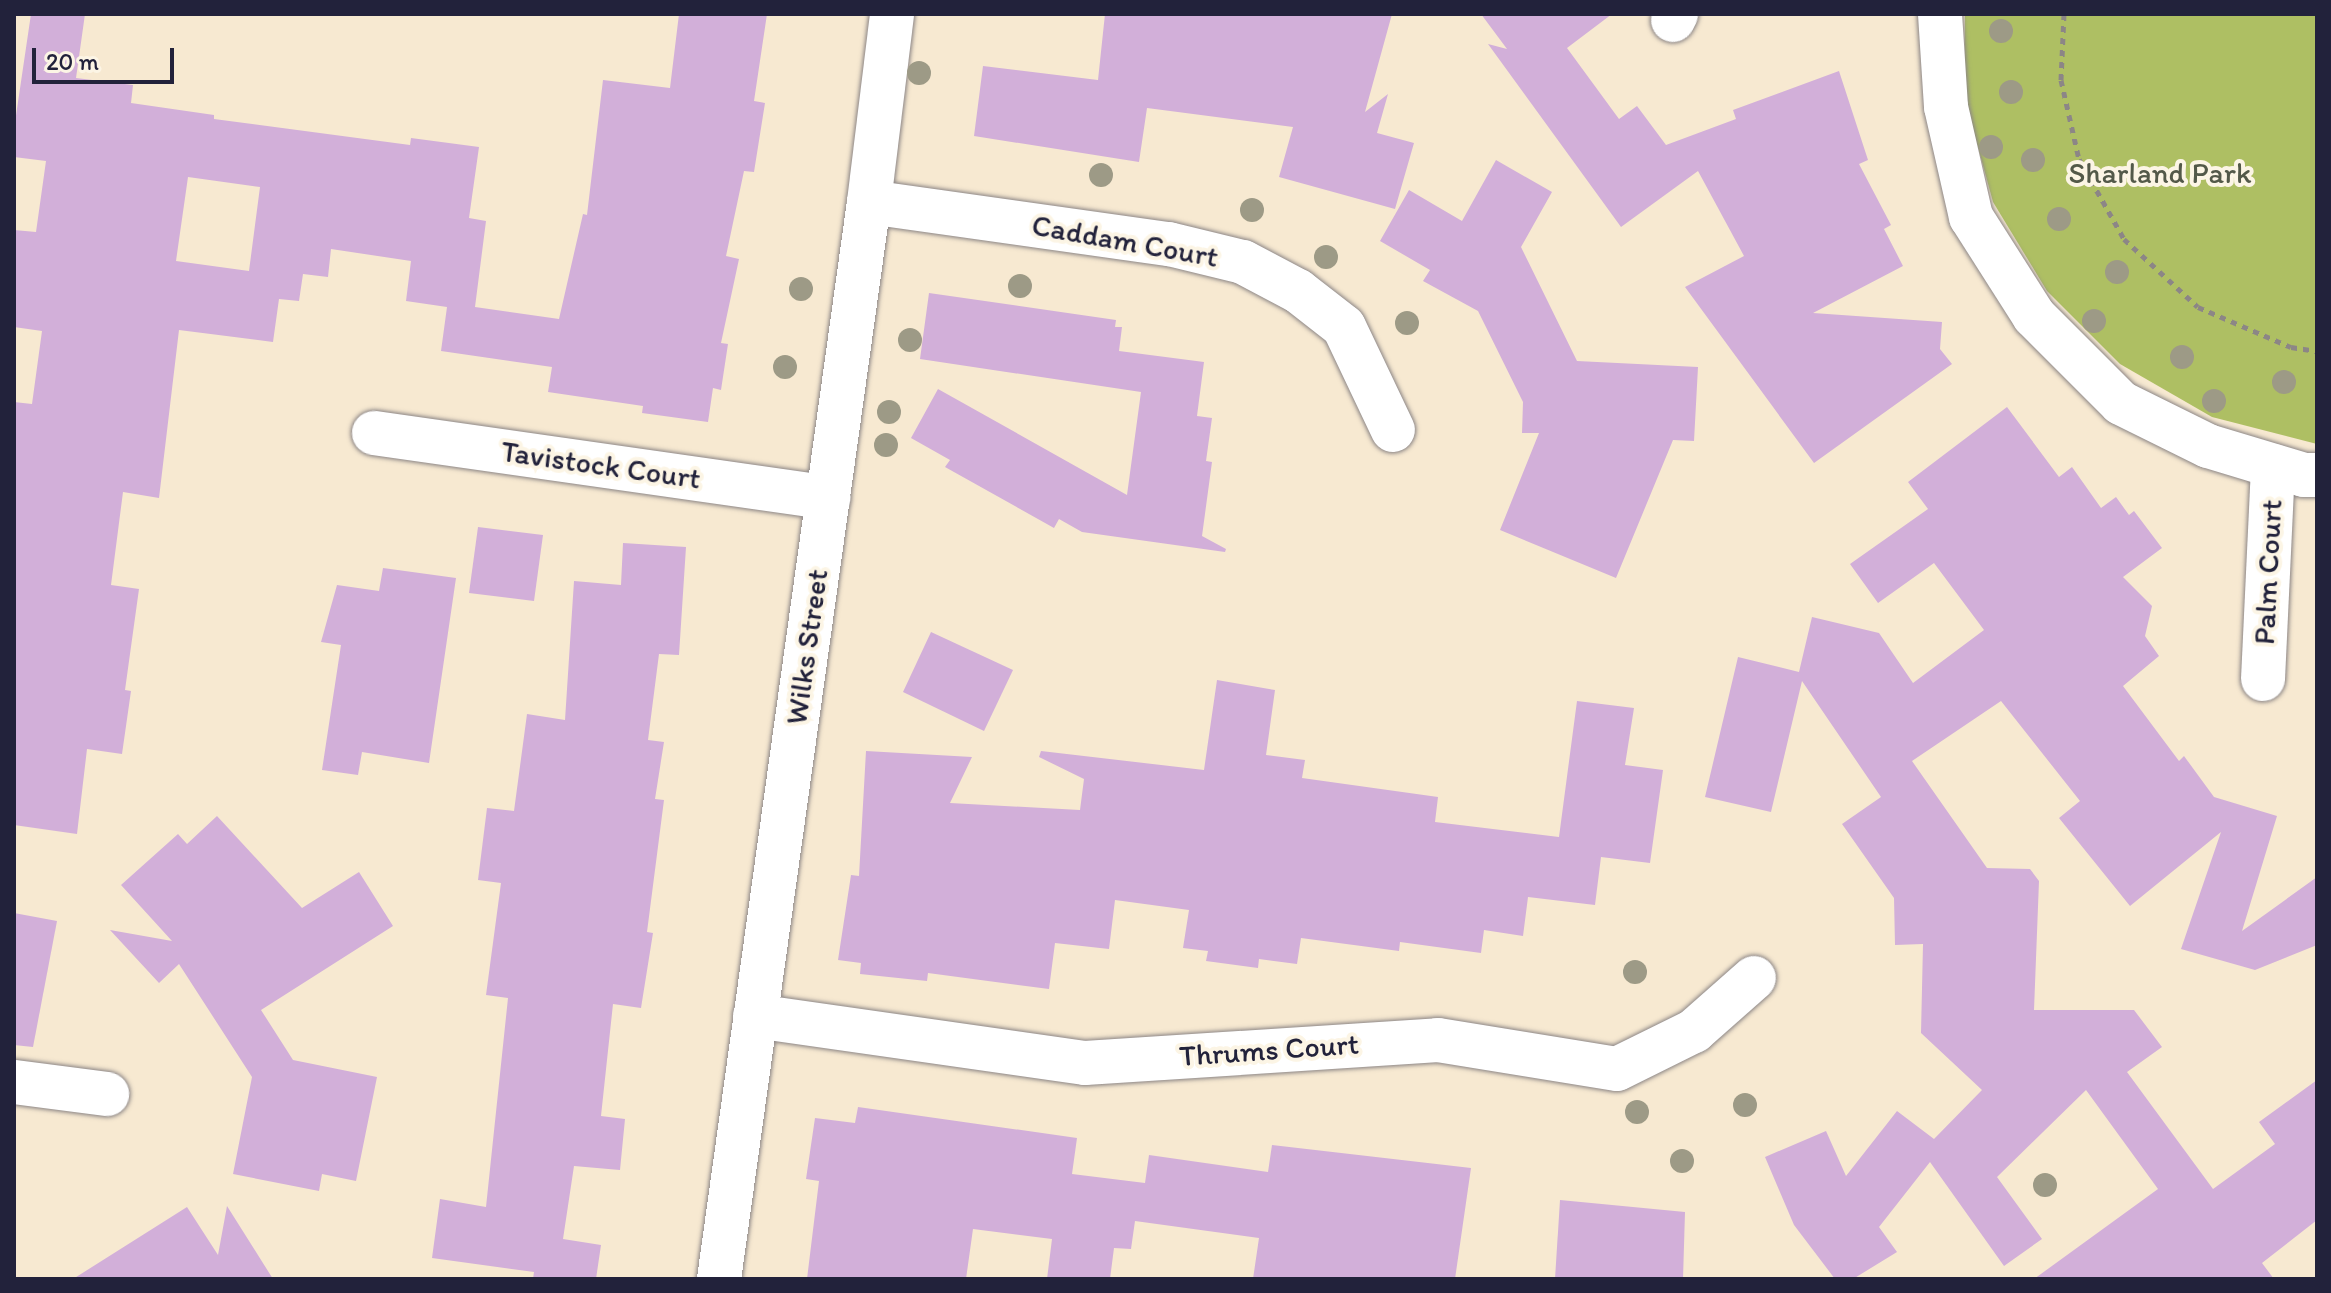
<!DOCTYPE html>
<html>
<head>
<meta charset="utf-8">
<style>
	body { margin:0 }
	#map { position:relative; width:2331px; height:1293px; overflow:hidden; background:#f7e9d1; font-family:Itim,sans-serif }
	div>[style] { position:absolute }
	.green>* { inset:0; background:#aebf63 }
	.building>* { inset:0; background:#d2afd9 }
	.path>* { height:5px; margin-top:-2.5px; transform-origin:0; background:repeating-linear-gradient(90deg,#8c8686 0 6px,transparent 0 12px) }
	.roads { filter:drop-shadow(0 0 2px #8c8686) drop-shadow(0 0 2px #8c8686) }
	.street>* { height:44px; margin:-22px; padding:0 22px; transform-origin:22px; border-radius:22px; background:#fff }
	.trees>* { width:24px; height:24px; margin:-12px; border-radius:50%; background:#9d9a86 }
	span { translate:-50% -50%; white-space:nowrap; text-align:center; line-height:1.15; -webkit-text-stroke:8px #fcf5e5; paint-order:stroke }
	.park-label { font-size:30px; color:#535949 }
	.street-label { font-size:30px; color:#22223b }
	.frame { position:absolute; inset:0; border:16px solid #22223b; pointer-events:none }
	.scale { position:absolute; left:32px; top:48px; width:142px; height:36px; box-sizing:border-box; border:4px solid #22223b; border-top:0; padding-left:10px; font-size:24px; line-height:28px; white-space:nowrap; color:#22223b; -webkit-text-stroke:6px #fcf5e5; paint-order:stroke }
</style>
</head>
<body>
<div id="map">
	<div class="green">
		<i style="clip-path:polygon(1965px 14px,2317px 14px,2317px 444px,2212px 417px,2120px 364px,2047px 291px,1993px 202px,1964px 96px)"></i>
	</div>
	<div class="building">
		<i style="clip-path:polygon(evenodd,31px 14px,85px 14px,76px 78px,133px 85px,131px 103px,214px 115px,214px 119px,410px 145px,411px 138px,479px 147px,469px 218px,486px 221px,475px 307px,559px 319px,583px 214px,587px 215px,603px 80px,670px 88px,679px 14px,767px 14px,754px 101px,765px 103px,754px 172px,744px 171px,726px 256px,739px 259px,721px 343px,728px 344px,721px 390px,713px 388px,708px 422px,642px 413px,643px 406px,548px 392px,552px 367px,441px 351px,447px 307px,406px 301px,411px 261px,331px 249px,328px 277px,303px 274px,299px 301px,279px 299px,273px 342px,179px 330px,159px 498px,123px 492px,111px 585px,139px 589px,125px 690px,131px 691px,122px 754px,87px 749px,77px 834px,14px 825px,14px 402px,32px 404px,42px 331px,14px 327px,14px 230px,36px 232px,46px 161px,14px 157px,14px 129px,31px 14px,188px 177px,260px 187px,249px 271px,176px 261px,188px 177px)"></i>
		<i style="clip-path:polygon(1105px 14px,1392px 14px,1365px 112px,1388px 94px,1377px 133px,1414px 143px,1395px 209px,1279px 177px,1293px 127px,1147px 108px,1139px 162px,974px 136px,983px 66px,1098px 80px)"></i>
		<i style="clip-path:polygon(1481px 14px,1612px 14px,1567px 48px,1619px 119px,1637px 106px,1666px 145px,1736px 119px,1733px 110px,1839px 71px,1868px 160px,1859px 164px,1891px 225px,1884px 229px,1903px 266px,1813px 313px,1942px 322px,1940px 349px,1952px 364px,1814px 463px,1685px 287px,1744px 256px,1698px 171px,1621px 227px,1488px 44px,1507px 49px)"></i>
		<i style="clip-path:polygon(1496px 160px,1552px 192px,1521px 247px,1577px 361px,1698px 367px,1694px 441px,1673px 440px,1616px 578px,1500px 530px,1539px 433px,1522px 433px,1523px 402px,1478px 311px,1423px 281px,1430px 270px,1380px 241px,1409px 190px,1462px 221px)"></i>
		<i style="clip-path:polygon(929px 293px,1116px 320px,1115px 327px,1122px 327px,1119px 351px,1204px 362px,1197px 416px,1212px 418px,1206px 461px,1212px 462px,1202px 536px,1226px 549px,1225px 552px,1082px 532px,1059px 519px,1054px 528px,945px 467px,950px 460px,911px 438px,938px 389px,1127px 495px,1141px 392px,920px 359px)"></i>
		<i style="clip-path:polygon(2007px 407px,2059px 477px,2072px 467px,2101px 508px,2116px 497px,2129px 515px,2134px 511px,2162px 548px,2123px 577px,2152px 606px,2145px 636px,2159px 656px,2123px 686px,2179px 761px,2184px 756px,2214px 797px,2277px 816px,2242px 931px,2317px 877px,2317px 945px,2255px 970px,2181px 949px,2221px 832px,2130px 906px,2059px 818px,2080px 801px,2001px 701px,1912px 761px,1987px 868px,2030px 869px,2039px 881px,2034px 1010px,2134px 1010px,2162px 1047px,2127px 1072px,2213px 1189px,2275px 1144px,2259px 1122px,2317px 1080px,2317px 1220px,2262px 1263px,2274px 1279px,2034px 1279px,2158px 1189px,2086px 1090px,1997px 1177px,2042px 1239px,2004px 1266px,1930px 1162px,1879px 1227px,1897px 1252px,1853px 1279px,1835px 1279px,1794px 1225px,1765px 1157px,1826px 1131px,1846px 1176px,1897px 1111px,1934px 1139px,1982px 1090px,1921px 1033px,1923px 944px,1895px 945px,1894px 898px,1842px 824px,1881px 797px,1802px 681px,1771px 812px,1705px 797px,1738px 657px,1799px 672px,1812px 617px,1879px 633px,1913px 683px,1984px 630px,1934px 563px,1878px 603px,1850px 564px,1928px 509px,1908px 482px)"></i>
		<i style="clip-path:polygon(478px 527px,543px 535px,534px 601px,469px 593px)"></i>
		<i style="clip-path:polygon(623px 543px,686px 547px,679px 655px,659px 654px,648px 740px,664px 742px,655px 799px,664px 800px,647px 932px,653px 933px,641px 1008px,613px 1004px,601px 1116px,625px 1119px,620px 1170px,574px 1166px,563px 1239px,601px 1245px,596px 1279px,533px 1279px,534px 1272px,432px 1258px,440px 1199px,486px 1207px,508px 998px,486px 995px,501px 883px,478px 880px,487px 808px,514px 811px,527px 714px,565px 720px,574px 581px,621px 585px)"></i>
		<i style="clip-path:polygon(383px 568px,456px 578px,429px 763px,362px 752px,358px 775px,322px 770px,341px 645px,321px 642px,337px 585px,379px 591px)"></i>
		<i style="clip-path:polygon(931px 632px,1013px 670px,984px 731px,903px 692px)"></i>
		<i style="clip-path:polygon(1217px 680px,1275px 690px,1266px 755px,1305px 760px,1302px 778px,1438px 797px,1435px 822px,1559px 837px,1577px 701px,1634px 708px,1625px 765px,1663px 770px,1650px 863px,1601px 857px,1595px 905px,1528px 897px,1523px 936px,1484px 930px,1481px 953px,1400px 942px,1399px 951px,1301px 938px,1297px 964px,1259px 959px,1258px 968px,1206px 961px,1208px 951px,1183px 948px,1189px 910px,1115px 900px,1109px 949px,1055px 943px,1049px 989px,928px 973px,927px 981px,860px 974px,861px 963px,838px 960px,851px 875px,859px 876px,866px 751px,972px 757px,950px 803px,1080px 810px,1084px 779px,1039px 757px,1041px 751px,1204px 770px)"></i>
		<i style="clip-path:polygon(217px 816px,302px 908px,359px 872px,393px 926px,261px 1010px,293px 1060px,377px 1077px,356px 1181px,322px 1174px,319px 1191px,233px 1174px,252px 1077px,179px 964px,159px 983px,110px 930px,172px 941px,121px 885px,178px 834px,187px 844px)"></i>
		<i style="clip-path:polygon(14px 913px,57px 921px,33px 1047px,14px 1045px)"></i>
		<i style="clip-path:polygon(858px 1107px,1077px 1138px,1072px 1174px,1145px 1183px,1149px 1155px,1268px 1172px,1272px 1145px,1471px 1168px,1455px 1279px,1253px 1279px,1259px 1238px,1135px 1221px,1131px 1249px,1114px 1248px,1110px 1279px,1047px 1279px,1052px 1239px,973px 1229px,966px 1279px,807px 1279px,819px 1181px,806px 1179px,815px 1118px,855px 1123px)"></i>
		<i style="clip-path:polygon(1560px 1200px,1685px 1212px,1683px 1279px,1555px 1279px)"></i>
		<i style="clip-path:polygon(227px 1206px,273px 1279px,73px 1279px,187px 1207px,218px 1255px)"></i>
	</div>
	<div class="path">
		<i style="left:2064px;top:14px;width:66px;rotate:92.6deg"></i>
		<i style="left:2061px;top:80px;width:81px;rotate:77.2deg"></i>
		<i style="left:2079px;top:159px;width:92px;rotate:60.6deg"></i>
		<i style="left:2124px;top:239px;width:100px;rotate:42.6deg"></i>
		<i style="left:2198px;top:307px;width:101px;rotate:23.3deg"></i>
		<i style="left:2291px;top:347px;width:26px;rotate:9deg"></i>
	</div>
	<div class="roads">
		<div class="street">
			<i style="left:1940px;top:14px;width:93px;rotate:86.3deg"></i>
			<i style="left:1946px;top:107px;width:113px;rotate:77.2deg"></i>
			<i style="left:1971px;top:217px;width:117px;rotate:57.5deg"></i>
			<i style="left:2034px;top:316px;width:123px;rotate:45deg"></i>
			<i style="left:2121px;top:403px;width:97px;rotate:26.3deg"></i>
			<i style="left:2208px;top:446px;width:100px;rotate:16.8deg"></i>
			<i style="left:2304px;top:475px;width:13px"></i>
			<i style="left:1673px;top:20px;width:7px;rotate:-63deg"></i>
			<i style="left:869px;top:202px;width:303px;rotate:8deg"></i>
			<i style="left:1169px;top:244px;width:76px;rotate:13.7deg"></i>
			<i style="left:1243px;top:262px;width:62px;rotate:27.8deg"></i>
			<i style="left:1298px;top:291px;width:58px;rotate:38deg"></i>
			<i style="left:1344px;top:327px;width:114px;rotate:64.6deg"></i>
			<i style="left:374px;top:433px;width:459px;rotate:8.1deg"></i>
			<i style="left:2263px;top:679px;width:213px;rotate:-87.3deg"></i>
			<i style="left:755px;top:1016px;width:333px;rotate:8.1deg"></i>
			<i style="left:1085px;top:1063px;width:354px;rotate:-3.7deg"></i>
			<i style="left:1438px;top:1040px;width:181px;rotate:9.2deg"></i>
			<i style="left:1617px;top:1069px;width:86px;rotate:-26.3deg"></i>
			<i style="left:1694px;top:1031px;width:80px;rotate:-41.5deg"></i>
			<i style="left:14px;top:1082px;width:94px;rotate:7.4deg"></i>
			<i style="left:719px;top:1279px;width:1087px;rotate:-82.07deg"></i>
			<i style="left:869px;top:202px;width:189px;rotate:-83deg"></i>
		</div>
	</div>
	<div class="trees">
		<i style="left:2001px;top:31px"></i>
		<i style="left:919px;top:73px"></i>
		<i style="left:2011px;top:92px"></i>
		<i style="left:1991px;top:147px"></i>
		<i style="left:2033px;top:160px"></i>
		<i style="left:1101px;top:175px"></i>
		<i style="left:1252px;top:210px"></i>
		<i style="left:2059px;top:219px"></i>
		<i style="left:1326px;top:257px"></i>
		<i style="left:2117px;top:272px"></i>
		<i style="left:1020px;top:286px"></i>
		<i style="left:801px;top:289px"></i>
		<i style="left:2094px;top:321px"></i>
		<i style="left:1407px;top:323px"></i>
		<i style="left:910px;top:340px"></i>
		<i style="left:2182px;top:357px"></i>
		<i style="left:785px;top:367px"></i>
		<i style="left:2284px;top:382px"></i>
		<i style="left:2214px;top:401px"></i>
		<i style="left:889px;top:412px"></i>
		<i style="left:886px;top:445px"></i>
		<i style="left:1635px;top:972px"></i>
		<i style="left:1745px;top:1105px"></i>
		<i style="left:1637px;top:1112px"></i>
		<i style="left:1682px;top:1161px"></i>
		<i style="left:2045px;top:1185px"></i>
	</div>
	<div class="park-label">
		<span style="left:2160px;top:173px">Sharland Park</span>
	</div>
	<div class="street-label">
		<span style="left:1125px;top:241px;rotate:10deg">Caddam Court</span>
		<span style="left:601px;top:465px;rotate:8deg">Tavistock Court</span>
		<span style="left:2268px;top:572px;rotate:-87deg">Palm Court</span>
		<span style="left:807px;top:647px;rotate:-82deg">Wilks Street</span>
		<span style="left:1269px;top:1050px;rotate:-4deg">Thrums Court</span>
	</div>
	<div class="frame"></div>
	<div class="scale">20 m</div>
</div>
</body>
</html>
